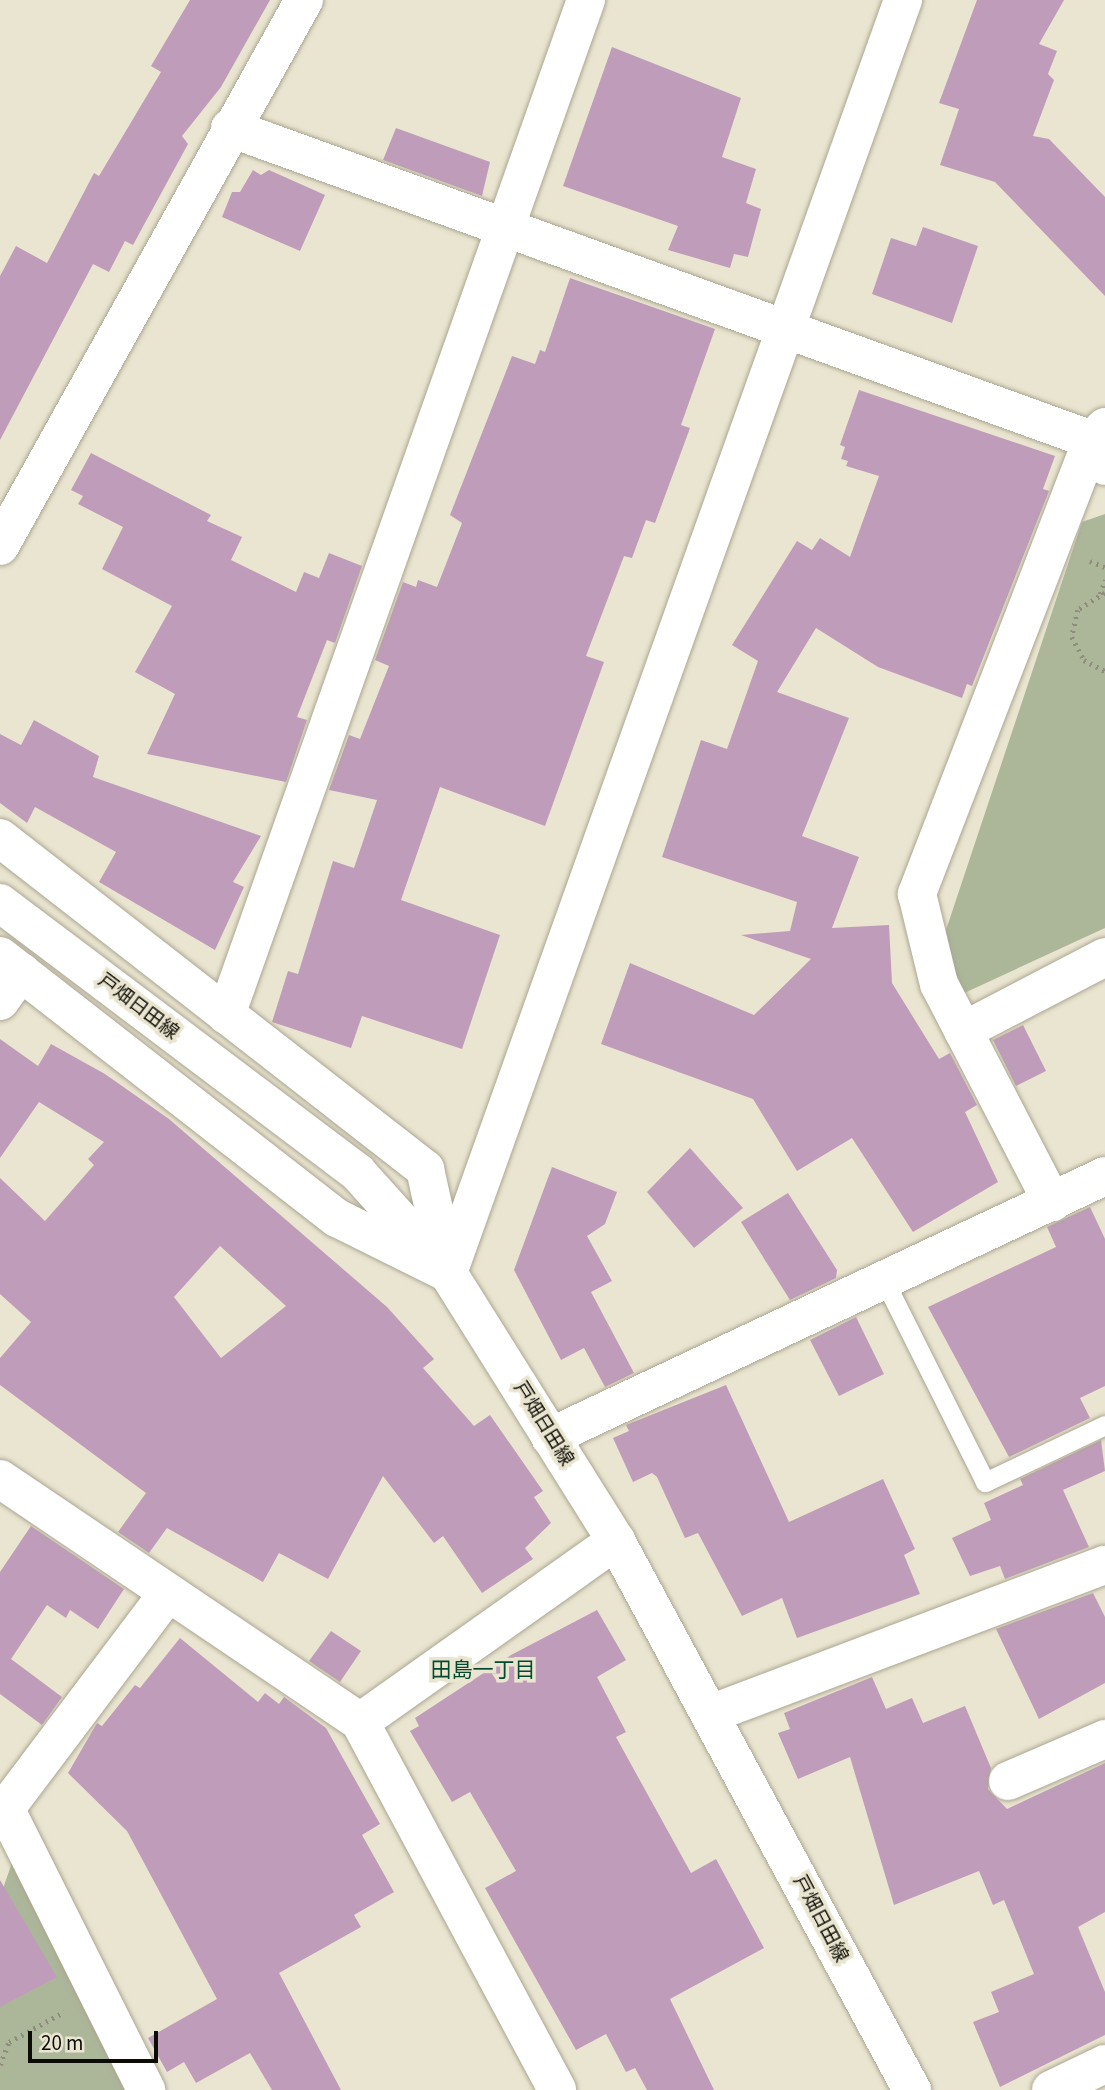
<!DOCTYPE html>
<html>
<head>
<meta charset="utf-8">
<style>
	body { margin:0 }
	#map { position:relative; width:1105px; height:2090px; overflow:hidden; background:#eae5d0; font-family:"Source Sans 3","Noto Sans JP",sans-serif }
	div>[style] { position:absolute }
	.green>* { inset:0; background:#acb79a }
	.building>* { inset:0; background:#bf9dba }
	.path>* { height:4.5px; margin-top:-2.25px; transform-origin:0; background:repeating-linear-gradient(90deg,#908c7d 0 2px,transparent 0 7px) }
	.roads { filter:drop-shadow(0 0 2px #aba692) drop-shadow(0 0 2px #aba692) }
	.service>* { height:19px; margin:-9.5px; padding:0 9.5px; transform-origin:9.5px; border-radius:9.5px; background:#fff }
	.minor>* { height:38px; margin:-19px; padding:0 19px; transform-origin:19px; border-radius:19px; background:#fff }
	.tertiary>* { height:38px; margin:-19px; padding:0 19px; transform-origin:19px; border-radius:19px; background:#fff }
	.secondary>* { height:38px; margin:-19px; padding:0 19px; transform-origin:19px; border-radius:19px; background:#fff }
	span { translate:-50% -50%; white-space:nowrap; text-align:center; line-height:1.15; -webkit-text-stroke:7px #eae5d0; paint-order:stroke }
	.street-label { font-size:19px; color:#0d0b05 }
	.neighbourhood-label { font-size:21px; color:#02492e }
	.scale { position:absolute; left:28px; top:2031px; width:130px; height:32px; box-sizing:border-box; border:4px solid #0d0b05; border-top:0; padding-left:9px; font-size:21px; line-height:24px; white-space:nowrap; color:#0d0b05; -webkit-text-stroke:5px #eae5d0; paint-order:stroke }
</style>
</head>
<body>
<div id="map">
	<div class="green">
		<i style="clip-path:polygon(1105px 514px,1105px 928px,960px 995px,936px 960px,1082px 522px)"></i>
		<i style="clip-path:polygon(13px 1860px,129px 2090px,0 2090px,0 1897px)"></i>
	</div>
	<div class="building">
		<i style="clip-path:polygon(190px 0,270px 0,221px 87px,182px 136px,188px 144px,133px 245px,125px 241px,109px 272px,93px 264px,0 440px,0 276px,16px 246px,47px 263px,94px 173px,99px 176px,161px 72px,151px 66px)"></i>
		<i style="clip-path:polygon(977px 0,1064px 0,1039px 44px,1057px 51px,1048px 74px,1054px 80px,1033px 136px,1049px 139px,1105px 197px,1105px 296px,995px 182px,940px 165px,959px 109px,939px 103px)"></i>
		<i style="clip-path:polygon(612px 47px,741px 98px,722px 157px,756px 169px,746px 203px,761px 209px,748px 257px,734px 254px,730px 268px,668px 250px,678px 226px,563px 186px)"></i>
		<i style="clip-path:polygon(396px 128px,490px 162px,482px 196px,383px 160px)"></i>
		<i style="clip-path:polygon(253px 170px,261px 175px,269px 170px,325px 195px,300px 251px,222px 217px,232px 192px,240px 192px)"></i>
		<i style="clip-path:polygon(923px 227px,978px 246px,952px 323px,872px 294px,891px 238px,916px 246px)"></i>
		<i style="clip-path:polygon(570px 278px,715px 329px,681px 425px,690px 428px,655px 523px,646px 520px,632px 558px,624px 556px,586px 656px,604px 662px,545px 826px,440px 787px,401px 900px,500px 935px,462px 1049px,362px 1016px,351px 1048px,272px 1022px,288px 971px,298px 974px,333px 861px,354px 868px,377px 800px,329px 790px,349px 735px,360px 739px,389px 666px,375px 660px,403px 582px,416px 587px,418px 580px,437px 587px,462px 523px,450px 515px,512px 356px,535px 364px,540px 350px,545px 352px)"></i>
		<i style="clip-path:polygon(859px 390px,1055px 456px,1043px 489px,1049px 491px,972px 686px,967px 684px,962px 698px,878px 667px,816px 628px,777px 692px,849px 718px,802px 836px,859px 857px,832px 928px,889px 925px,892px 983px,939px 1059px,950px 1053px,977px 1105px,965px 1112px,998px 1182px,913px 1232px,852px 1138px,797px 1171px,753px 1099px,601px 1044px,630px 963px,754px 1015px,811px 959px,741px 935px,790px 931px,797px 902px,662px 857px,701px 740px,727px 749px,758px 661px,732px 645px,797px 541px,812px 550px,820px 538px,850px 557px,879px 476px,846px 466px,848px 461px,841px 459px,845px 447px,840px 445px)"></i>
		<i style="clip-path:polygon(91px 453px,211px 515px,207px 521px,242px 537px,231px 560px,296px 592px,304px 572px,319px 578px,329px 553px,362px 566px,335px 643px,327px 640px,297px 717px,307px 720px,286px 782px,147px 754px,175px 694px,135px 672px,172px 606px,102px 569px,123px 527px,78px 504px,83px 496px,71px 490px)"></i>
		<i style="clip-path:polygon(34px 720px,99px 756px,93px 777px,261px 836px,233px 882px,244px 887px,215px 950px,99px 882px,116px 852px,35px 807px,27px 823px,0 803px,0 734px,21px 745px)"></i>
		<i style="clip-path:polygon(1023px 1025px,1046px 1071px,1016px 1086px,993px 1040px)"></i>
		<i style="clip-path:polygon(evenodd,0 1039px,38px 1066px,51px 1044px,105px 1074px,169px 1119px,387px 1307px,434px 1359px,423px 1368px,474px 1426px,490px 1415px,543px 1491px,534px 1497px,551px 1523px,525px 1548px,533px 1559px,482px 1593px,443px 1536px,434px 1543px,383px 1476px,328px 1579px,279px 1553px,263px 1582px,167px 1528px,149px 1553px,118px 1532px,146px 1493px,0 1385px,0 1358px,31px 1322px,0 1294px,0 1178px,45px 1221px,94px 1165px,88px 1159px,104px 1142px,39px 1102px,0 1158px,0 1039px,220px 1246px,286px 1306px,221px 1358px,174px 1297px,220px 1246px)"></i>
		<i style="clip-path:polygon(690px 1148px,743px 1208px,694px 1248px,647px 1192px)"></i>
		<i style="clip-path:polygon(552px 1167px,617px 1192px,605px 1224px,587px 1236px,612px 1281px,591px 1292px,634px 1373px,605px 1387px,584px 1348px,561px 1360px,514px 1270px)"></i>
		<i style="clip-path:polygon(788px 1193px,837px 1270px,836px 1278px,790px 1300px,741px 1222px)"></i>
		<i style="clip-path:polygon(1090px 1207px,1105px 1239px,1105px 1386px,1080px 1398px,1090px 1418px,1009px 1457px,928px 1307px,1056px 1247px,1047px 1227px)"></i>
		<i style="clip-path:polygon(856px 1317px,884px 1374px,839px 1396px,810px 1340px)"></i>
		<i style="clip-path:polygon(726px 1385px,789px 1522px,883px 1479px,915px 1549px,904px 1555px,920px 1594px,797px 1638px,782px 1598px,742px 1616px,698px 1533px,685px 1538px,657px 1477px,652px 1473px,633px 1482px,613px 1438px,629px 1431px,626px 1425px)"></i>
		<i style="clip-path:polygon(1101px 1440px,1105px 1471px,1063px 1490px,1089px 1547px,1005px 1579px,1000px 1566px,970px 1576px,952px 1538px,991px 1520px,984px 1503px,1023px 1485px,1020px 1479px)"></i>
		<i style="clip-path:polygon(31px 1526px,124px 1589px,98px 1629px,70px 1610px,66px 1618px,47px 1605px,11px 1659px,62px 1697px,42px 1725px,0 1694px,0 1572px)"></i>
		<i style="clip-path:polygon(1093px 1593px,1105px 1617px,1105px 1683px,1039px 1719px,996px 1629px)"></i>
		<i style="clip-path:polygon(597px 1610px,626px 1660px,597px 1677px,626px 1732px,616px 1737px,691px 1873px,716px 1859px,764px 1948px,670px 1999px,714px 2090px,647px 2090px,635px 2068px,626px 2072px,606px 2034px,576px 2050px,485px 1888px,516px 1871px,470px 1792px,452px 1802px,410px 1731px,419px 1726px,415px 1718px,511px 1655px)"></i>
		<i style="clip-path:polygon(331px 1631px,361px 1651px,340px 1682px,309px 1661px)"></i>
		<i style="clip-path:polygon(180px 1638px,258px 1702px,265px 1693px,279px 1704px,284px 1697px,326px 1728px,380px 1824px,362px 1835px,394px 1892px,354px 1915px,361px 1927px,279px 1973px,341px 2090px,272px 2090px,250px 2053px,196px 2083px,184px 2062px,167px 2072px,148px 2038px,217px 1999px,127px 1831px,68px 1773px,97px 1723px,102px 1726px,135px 1685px,140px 1688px)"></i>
		<i style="clip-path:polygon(872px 1677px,886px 1709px,912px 1698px,923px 1723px,965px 1706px,991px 1768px,988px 1789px,1007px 1809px,1105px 1763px,1105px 1912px,1078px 1927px,1105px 1992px,1105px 2035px,1000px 2087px,973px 2022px,999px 2012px,991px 1992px,1034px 1974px,1004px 1900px,993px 1905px,979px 1871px,894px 1905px,850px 1757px,798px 1779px,778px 1733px,790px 1729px,784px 1713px)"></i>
		<i style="clip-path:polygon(0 1880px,57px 1977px,0 2007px)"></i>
	</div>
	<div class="path">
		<i style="left:1090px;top:561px;width:16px;rotate:22deg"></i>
		<i style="left:1105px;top:593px;width:32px;rotate:148deg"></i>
		<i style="left:1078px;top:610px;width:28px;rotate:103deg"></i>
		<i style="left:1072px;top:637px;width:26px;rotate:62deg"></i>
		<i style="left:1084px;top:660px;width:24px;rotate:28deg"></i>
		<i style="left:1100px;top:594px;width:15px;rotate:-70deg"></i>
		<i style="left:0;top:2065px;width:25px;rotate:-69deg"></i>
		<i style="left:9px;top:2042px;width:63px;rotate:-28.6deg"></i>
	</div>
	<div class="roads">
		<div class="service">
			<i style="left:884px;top:1280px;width:226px;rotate:63.4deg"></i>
			<i style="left:985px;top:1482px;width:133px;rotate:-25.4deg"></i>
		</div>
		<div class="minor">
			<i style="left:230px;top:128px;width:917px;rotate:19.9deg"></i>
			<i style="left:1092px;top:440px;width:487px;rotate:111.1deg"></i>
			<i style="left:917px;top:894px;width:93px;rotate:76.3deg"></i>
			<i style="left:939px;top:984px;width:246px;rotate:62.6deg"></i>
			<i style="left:0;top:546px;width:625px;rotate:-60.89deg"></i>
			<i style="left:0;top:838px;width:539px;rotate:37.91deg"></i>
			<i style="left:425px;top:1169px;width:107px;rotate:77.5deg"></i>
			<i style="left:0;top:956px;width:427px;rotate:37.9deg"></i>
			<i style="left:337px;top:1218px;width:122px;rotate:26.4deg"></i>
			<i style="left:0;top:1001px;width:36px;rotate:-54deg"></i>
			<i style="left:226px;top:1015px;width:1077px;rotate:-70.47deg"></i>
			<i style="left:963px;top:1031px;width:160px;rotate:-27.5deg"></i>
			<i style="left:0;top:1479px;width:434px;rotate:34deg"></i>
			<i style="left:360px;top:1722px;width:417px;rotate:61.8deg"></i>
			<i style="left:710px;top:1714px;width:422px;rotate:-20.7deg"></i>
			<i style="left:360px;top:1722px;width:314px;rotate:-35.3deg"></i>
			<i style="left:1008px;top:1781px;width:106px;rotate:-23.4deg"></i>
			<i style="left:4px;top:1806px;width:318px;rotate:63.4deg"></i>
			<i style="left:0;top:1816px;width:279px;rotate:-53deg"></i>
			<i style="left:1051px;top:2090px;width:60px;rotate:-25.7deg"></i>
		</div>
		<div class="tertiary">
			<i style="left:1105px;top:427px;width:18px;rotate:135deg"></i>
			<i style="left:1092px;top:440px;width:29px;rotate:63deg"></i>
			<i style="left:448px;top:1273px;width:1352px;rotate:-70.33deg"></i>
			<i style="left:550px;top:1437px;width:613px;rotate:-25.19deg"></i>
		</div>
		<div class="secondary">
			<i style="left:0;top:903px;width:448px;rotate:37deg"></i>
			<i style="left:358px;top:1173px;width:135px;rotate:48deg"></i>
			<i style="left:448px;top:1273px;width:316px;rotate:57.9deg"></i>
			<i style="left:616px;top:1541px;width:624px;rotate:61.67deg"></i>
		</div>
	</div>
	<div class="street-label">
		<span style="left:138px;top:1007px;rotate:37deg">戸畑日田線</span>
		<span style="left:543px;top:1424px;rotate:58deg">戸畑日田線</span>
		<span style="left:820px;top:1919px;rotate:62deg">戸畑日田線</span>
	</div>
	<div class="neighbourhood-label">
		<span style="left:483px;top:1670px">田島一丁目</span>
	</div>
	<div class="scale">20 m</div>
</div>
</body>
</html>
